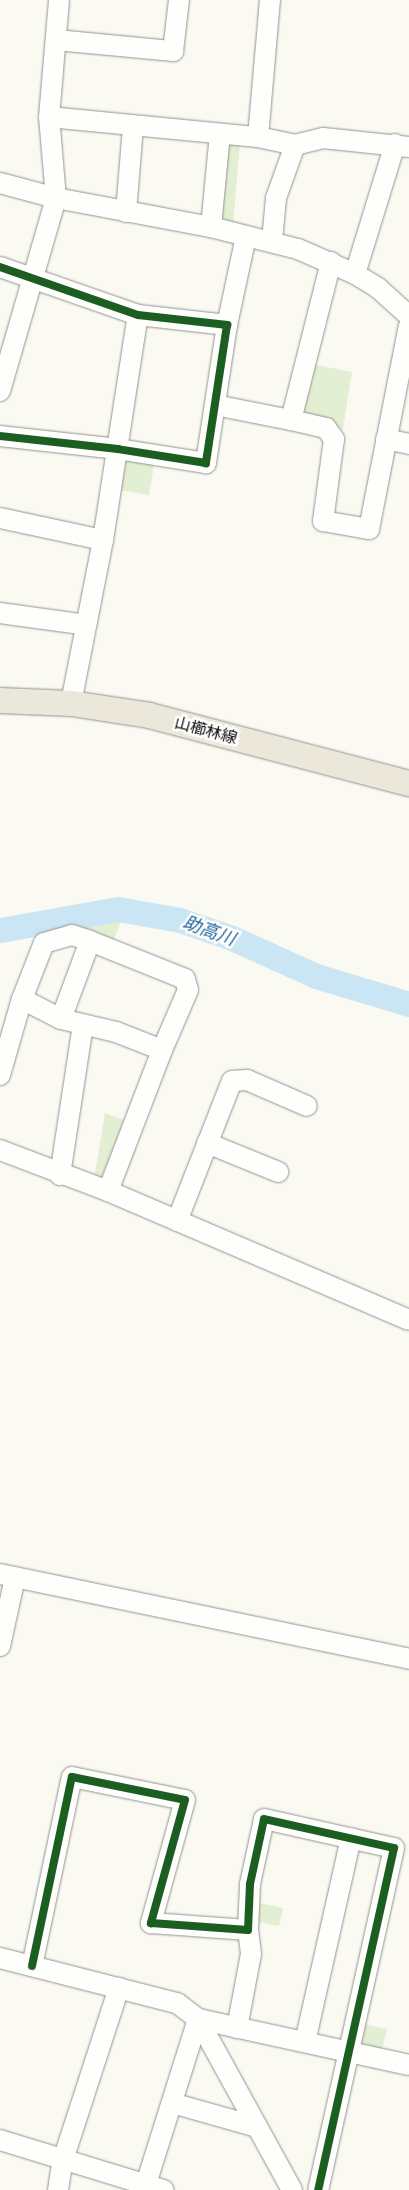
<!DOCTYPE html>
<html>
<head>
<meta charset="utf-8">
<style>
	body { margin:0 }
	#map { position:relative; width:409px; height:2190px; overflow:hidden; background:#faf9f2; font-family:"Source Serif 4","Noto Sans JP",serif }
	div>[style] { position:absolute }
	.green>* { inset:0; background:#e3efd3 }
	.river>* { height:25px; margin:-12.5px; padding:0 12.5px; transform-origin:12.5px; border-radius:12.5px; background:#cae5f3 }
	.roads { filter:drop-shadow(0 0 1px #949390) drop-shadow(0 0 1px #949390) }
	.minor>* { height:20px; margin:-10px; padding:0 10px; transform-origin:10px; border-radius:10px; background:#fefefd }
	.major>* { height:25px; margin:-12.5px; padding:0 12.5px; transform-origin:12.5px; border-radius:12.5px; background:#ebe7da }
	.cycleway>* { height:8px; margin:-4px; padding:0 4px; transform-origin:4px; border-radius:4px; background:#1b5e20 }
	span { translate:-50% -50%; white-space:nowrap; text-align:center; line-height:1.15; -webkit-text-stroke:5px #fff; paint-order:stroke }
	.street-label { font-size:16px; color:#0d0d0d }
	.water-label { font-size:18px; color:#1c6299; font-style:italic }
</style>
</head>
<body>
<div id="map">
	<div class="green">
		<i style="clip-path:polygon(233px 142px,240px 142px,233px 225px,224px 224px,217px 216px,223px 148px)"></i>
		<i style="clip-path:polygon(312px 364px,352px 372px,343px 429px,306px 420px,300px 412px)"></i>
		<i style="clip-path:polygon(134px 457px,155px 459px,149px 495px,118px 490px,123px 462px)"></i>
		<i style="clip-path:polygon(122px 920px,113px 941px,80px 928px)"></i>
		<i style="clip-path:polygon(105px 1113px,126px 1121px,100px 1181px,94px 1179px)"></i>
		<i style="clip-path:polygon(255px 1902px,283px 1908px,279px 1926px,255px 1921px)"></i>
		<i style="clip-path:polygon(362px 2024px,387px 2029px,382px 2049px,358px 2044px)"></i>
	</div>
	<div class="river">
		<i style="left:0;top:930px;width:120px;rotate:-10.1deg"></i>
		<i style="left:118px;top:909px;width:63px;rotate:10.1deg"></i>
		<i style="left:180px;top:920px;width:55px;rotate:19.1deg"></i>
		<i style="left:232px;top:938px;width:92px;rotate:24.3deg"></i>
		<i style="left:316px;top:976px;width:97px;rotate:16.8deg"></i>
	</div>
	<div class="roads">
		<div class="minor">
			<i style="left:56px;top:40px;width:118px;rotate:5.4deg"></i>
			<i style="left:173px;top:51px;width:51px;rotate:-83.3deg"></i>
			<i style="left:49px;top:117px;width:210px;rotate:5.5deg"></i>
			<i style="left:258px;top:137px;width:38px;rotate:12deg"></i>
			<i style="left:258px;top:137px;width:138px;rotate:-85deg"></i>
			<i style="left:0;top:183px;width:58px;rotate:15deg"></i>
			<i style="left:56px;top:198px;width:158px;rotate:10.6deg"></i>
			<i style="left:211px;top:227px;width:90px;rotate:14.2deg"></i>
			<i style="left:298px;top:249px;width:62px;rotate:23.7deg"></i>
			<i style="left:355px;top:274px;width:27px;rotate:31deg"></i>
			<i style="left:378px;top:288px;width:42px;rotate:42.1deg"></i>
			<i style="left:126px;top:212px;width:86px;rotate:-85.3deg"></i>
			<i style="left:211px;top:227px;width:93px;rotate:-84.5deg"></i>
			<i style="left:272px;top:241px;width:43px;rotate:-84.7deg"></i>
			<i style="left:276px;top:198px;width:56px;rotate:-70.3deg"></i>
			<i style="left:295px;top:145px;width:29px;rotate:-14deg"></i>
			<i style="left:323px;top:138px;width:86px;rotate:6deg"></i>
			<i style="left:0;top:267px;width:146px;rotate:19.2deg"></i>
			<i style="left:138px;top:315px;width:90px;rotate:6.4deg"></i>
			<i style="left:227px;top:325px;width:140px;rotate:98.7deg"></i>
			<i style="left:206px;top:463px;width:89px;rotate:-171deg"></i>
			<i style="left:118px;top:449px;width:119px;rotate:-173.7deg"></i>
			<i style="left:355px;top:274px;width:136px;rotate:-72.9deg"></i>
			<i style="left:227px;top:325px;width:91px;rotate:-77.9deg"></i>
			<i style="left:0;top:391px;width:201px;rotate:-73.8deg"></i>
			<i style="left:56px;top:198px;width:81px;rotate:-94.9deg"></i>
			<i style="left:49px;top:117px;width:117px;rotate:-85.1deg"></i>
			<i style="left:215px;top:405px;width:77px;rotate:11.2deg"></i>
			<i style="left:291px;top:420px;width:163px;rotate:-75.8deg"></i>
			<i style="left:291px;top:420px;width:36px;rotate:13deg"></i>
			<i style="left:326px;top:428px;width:14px;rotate:54deg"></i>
			<i style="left:334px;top:439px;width:83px;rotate:97.6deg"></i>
			<i style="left:323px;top:521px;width:47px;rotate:9.9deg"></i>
			<i style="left:369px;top:529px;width:207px;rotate:-78.9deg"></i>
			<i style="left:386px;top:439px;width:24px;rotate:12deg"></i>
			<i style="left:0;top:518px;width:105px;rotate:12.1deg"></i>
			<i style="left:0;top:613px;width:87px;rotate:7.9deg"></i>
			<i style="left:71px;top:703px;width:166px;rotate:-78.9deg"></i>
			<i style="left:103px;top:540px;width:228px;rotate:-81.2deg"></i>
			<i style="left:22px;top:999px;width:44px;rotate:27.1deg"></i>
			<i style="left:0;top:1075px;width:79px;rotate:-73.9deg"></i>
			<i style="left:22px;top:999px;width:60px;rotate:-68.6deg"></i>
			<i style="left:44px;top:943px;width:29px;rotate:-16deg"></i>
			<i style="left:72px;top:935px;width:19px;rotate:18deg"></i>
			<i style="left:90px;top:941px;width:102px;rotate:21.8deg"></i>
			<i style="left:185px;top:979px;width:11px;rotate:75deg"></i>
			<i style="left:188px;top:990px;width:65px;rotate:113.4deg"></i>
			<i style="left:162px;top:1050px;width:49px;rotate:-158.6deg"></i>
			<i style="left:116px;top:1032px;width:57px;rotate:-166.7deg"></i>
			<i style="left:61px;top:1019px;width:83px;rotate:-69.6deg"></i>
			<i style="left:207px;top:1143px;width:77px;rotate:22.2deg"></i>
			<i style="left:0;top:1150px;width:116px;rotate:20.8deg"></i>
			<i style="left:108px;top:1191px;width:327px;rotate:23.2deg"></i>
			<i style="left:60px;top:1175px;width:152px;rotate:-81.3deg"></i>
			<i style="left:108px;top:1191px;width:151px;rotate:-69deg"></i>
			<i style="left:177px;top:1221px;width:150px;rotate:-68.6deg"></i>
			<i style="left:232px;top:1081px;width:15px;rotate:-4deg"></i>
			<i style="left:247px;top:1080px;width:65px;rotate:23.4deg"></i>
			<i style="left:0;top:1574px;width:418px;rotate:11.7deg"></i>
			<i style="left:0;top:1646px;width:70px;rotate:-77.6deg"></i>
			<i style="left:0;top:1958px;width:183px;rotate:14.3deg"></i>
			<i style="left:177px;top:2003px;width:26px;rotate:37deg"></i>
			<i style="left:198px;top:2019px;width:195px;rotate:61.2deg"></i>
			<i style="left:32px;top:1966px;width:193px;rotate:-78.1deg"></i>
			<i style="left:72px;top:1777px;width:115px;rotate:11.5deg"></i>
			<i style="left:185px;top:1800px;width:128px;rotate:105.5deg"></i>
			<i style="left:151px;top:1923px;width:97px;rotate:4.1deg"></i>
			<i style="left:248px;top:1930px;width:46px;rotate:-87.5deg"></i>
			<i style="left:250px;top:1884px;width:66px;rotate:-77.8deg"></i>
			<i style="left:264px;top:1819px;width:133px;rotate:12.6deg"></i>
			<i style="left:394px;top:1848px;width:350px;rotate:102.5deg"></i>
			<i style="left:198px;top:2019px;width:216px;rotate:12.3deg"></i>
			<i style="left:237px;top:2028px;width:75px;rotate:-79.3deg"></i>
			<i style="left:251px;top:1954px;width:24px;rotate:-97deg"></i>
			<i style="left:305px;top:2042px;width:209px;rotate:-77.3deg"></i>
			<i style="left:172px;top:2103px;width:88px;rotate:15.8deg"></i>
			<i style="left:0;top:2140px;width:171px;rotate:17deg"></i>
			<i style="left:146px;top:2184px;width:173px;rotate:-72.5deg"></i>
			<i style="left:58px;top:2190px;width:30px;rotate:-81deg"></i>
			<i style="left:63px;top:2160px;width:181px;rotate:-72deg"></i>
		</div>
		<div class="major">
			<i style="left:0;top:700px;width:71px;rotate:2.4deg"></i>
			<i style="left:71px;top:703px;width:79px;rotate:8.7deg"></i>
			<i style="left:149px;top:715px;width:269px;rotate:14.7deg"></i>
		</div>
	</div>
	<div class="cycleway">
		<i style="left:0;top:267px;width:146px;rotate:19.2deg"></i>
		<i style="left:138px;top:315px;width:90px;rotate:6.4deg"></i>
		<i style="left:227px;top:325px;width:140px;rotate:98.7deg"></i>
		<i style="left:206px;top:463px;width:89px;rotate:-171deg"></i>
		<i style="left:118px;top:449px;width:119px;rotate:-173.7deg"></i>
		<i style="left:32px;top:1966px;width:193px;rotate:-78.1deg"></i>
		<i style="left:72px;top:1777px;width:115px;rotate:11.5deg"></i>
		<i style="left:185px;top:1800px;width:128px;rotate:105.5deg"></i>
		<i style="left:151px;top:1923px;width:97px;rotate:4.1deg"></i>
		<i style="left:248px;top:1930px;width:46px;rotate:-87.5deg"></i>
		<i style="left:250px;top:1884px;width:66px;rotate:-77.8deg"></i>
		<i style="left:264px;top:1819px;width:133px;rotate:12.6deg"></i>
		<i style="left:394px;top:1848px;width:350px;rotate:102.5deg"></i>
	</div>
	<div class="street-label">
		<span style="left:206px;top:730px;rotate:15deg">山櫛林線</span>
	</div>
	<div class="water-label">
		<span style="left:209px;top:931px;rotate:20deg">助高川</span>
	</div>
</div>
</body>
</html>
